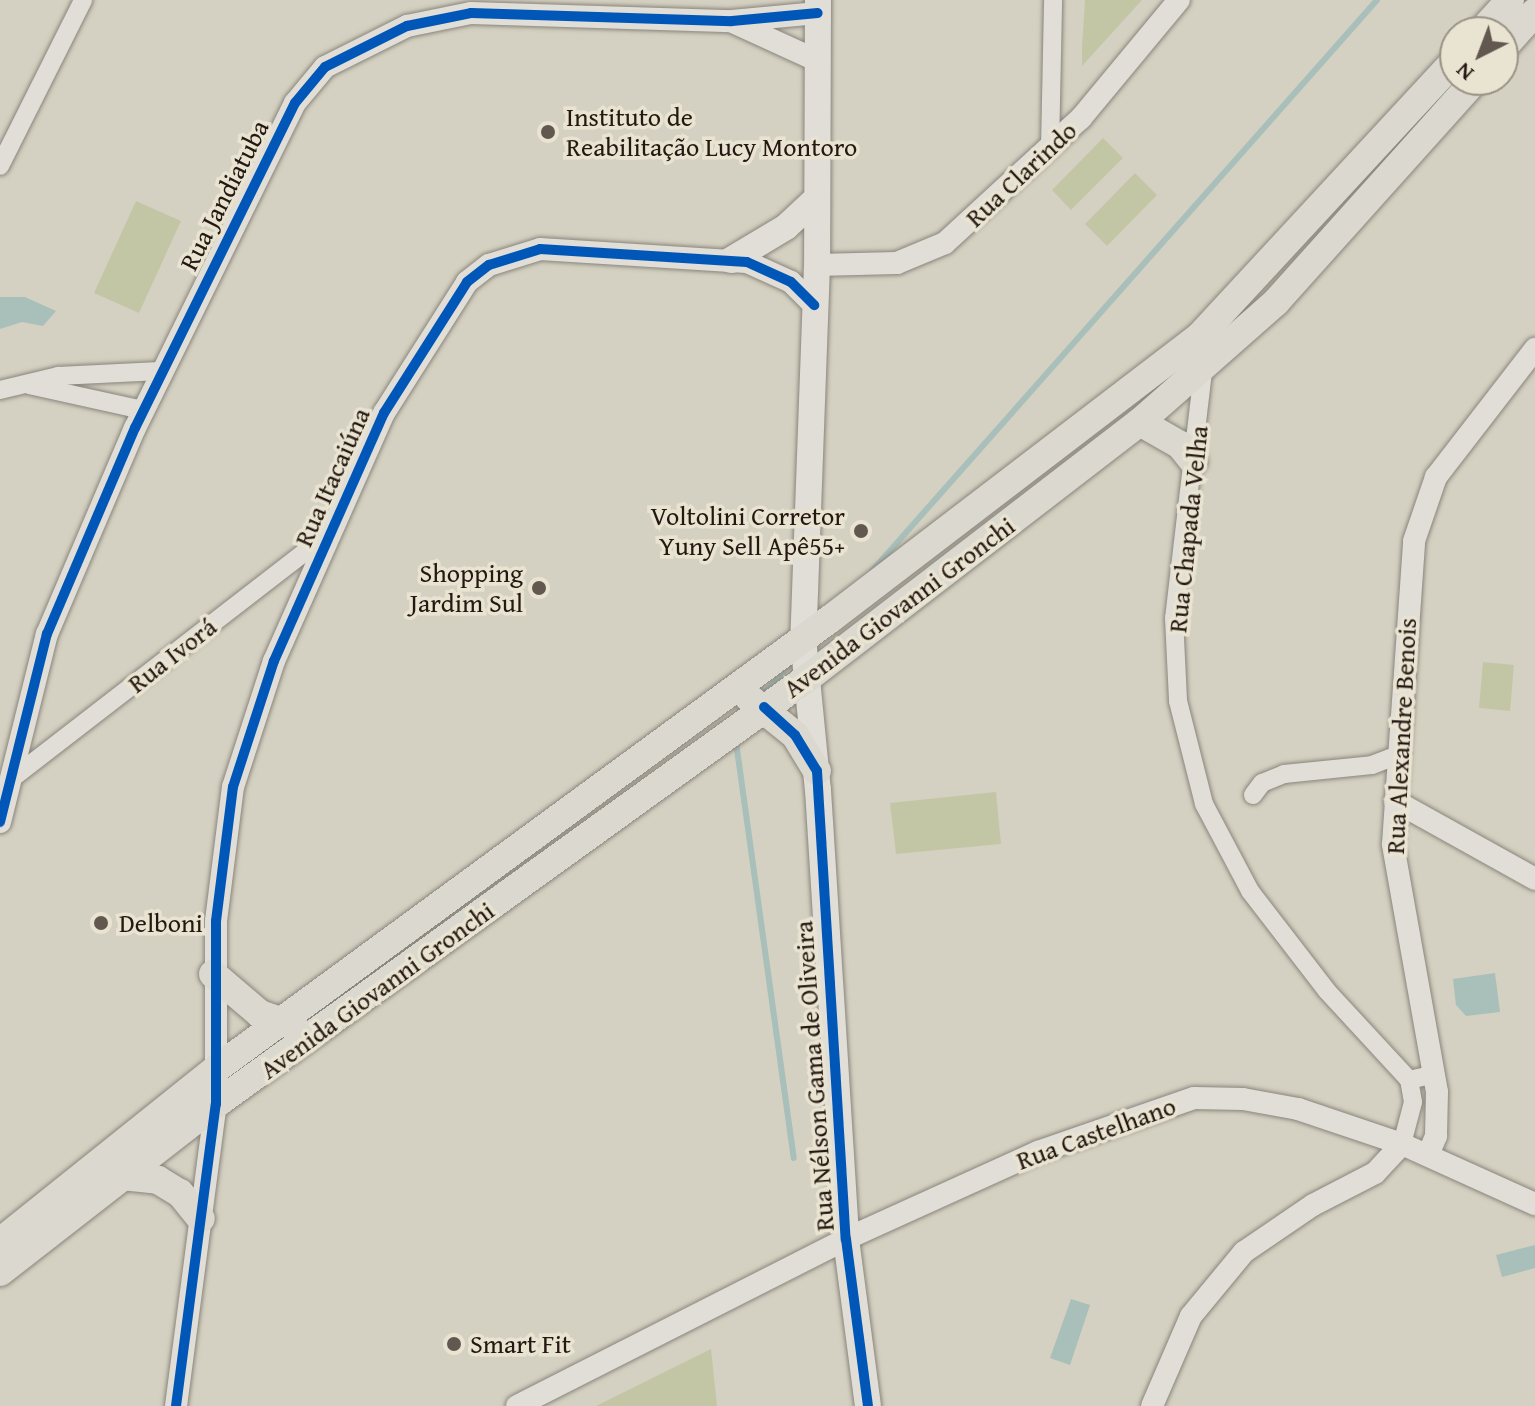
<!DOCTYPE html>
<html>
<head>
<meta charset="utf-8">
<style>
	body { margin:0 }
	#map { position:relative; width:1535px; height:1406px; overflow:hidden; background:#d5d1c2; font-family:"Gentium Book Plus",serif }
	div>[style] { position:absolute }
	.green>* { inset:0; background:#c3c6a5 }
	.water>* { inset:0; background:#a8bfba }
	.stream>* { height:6px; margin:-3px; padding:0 3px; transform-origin:3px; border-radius:3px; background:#a8bfba }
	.roads { filter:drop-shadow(0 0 2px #89857c) drop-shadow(0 0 2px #89857c) }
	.minor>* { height:18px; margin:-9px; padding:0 9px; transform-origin:9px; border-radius:9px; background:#e0ded6 }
	.tertiary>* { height:22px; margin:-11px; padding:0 11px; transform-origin:11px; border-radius:11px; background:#e0ded6 }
	.secondary>* { height:26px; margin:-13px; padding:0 13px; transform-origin:13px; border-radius:13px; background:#e0ded6 }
	.primary>* { height:28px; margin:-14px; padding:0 14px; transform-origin:14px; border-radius:14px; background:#dad8cf }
	.cycleway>* { height:10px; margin:-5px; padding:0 5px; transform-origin:5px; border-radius:5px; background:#0057b8 }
	.dots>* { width:22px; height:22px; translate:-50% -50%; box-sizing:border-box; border:4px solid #e9e4d2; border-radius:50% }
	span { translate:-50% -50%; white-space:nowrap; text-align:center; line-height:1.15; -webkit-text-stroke:7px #e9e4d2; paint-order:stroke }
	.poi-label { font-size:26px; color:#251711 }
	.left { translate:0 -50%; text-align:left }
	.right { translate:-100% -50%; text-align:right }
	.street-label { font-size:26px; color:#251711 }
	.north { position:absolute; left:1439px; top:16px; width:80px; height:80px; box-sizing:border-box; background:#e9e4d2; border:2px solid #9b9285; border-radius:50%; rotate:222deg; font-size:22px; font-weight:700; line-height:32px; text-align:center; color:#251711 }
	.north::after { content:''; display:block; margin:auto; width:28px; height:36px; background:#63584f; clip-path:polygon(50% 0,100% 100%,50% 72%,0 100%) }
</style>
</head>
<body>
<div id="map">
	<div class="green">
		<i style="clip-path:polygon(1085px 0,1142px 0,1082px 66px,1082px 47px)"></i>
		<i style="clip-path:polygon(1103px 138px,1123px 158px,1071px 210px,1052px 190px)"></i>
		<i style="clip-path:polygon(1135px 173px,1157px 195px,1107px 246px,1085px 224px)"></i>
		<i style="clip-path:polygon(136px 201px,181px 221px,139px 313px,94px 293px)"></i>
		<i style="clip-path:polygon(1483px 662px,1514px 665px,1510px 711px,1479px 708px)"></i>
		<i style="clip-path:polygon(996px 792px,1001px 844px,896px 854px,890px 803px)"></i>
		<i style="clip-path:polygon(711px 1349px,717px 1406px,596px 1406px)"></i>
	</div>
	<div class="water">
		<i style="clip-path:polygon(0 297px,25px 297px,56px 311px,43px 326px,22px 322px,0 329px)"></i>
		<i style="clip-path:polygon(1495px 973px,1500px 1012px,1466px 1016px,1456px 1005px,1453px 979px)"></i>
		<i style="clip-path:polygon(1535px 1245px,1535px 1268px,1502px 1277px,1496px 1255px)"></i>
		<i style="clip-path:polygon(1071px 1299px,1090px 1305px,1070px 1365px,1050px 1358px)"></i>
	</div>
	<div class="stream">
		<i style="left:872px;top:571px;width:762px;rotate:-48.51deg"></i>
		<i style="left:764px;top:694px;width:41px;rotate:-48.9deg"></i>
		<i style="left:736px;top:742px;width:420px;rotate:82.1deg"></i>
	</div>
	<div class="roads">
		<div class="minor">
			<i style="left:1050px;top:148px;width:148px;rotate:-88.8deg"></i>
			<i style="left:0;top:166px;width:186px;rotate:-63.4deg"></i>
			<i style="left:1204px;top:363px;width:257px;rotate:96.7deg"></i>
			<i style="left:1174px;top:618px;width:83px;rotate:87.2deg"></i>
			<i style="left:1178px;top:701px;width:106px;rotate:75.8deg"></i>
			<i style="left:1204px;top:804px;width:98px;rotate:62.1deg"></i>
			<i style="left:1250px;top:891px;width:126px;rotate:52.4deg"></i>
			<i style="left:1327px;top:991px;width:121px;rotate:47.3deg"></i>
			<i style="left:1409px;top:1080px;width:27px;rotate:-13deg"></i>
			<i style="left:29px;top:385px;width:117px;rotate:12.4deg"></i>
			<i style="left:0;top:390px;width:60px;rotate:-13.6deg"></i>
			<i style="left:58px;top:376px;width:102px;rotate:-2.8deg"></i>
			<i style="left:10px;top:780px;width:406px;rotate:-37.7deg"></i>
			<i style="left:1253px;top:795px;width:15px;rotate:-53deg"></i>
			<i style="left:1262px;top:783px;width:24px;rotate:-22deg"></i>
			<i style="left:1284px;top:774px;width:88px;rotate:-5.8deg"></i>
			<i style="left:1372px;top:765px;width:28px;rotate:-21deg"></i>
			<i style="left:1402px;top:1144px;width:43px;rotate:-75.3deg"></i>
			<i style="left:1413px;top:1102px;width:22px;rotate:-100deg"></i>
		</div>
		<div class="tertiary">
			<i style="left:733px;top:22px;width:91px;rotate:24.6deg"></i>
			<i style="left:817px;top:265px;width:80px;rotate:-1.4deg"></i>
			<i style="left:897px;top:263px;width:52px;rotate:-22.6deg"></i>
			<i style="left:945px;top:243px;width:185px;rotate:-42.6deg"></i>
			<i style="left:1081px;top:118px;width:153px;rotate:-50.3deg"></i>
			<i style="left:1395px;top:801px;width:160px;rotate:29.1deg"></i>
			<i style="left:0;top:822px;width:194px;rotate:-76deg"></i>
			<i style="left:47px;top:634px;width:224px;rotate:-66.9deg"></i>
			<i style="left:135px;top:428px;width:362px;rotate:-63.8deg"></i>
			<i style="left:295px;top:103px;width:47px;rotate:-50.2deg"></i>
			<i style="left:325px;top:67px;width:92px;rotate:-26.6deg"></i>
			<i style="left:407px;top:26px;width:65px;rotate:-11.5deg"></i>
			<i style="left:471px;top:13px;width:261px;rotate:1.8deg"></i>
			<i style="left:732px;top:21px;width:86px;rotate:-5.3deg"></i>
			<i style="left:1428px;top:1155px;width:21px;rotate:-67deg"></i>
			<i style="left:1436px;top:1136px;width:44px;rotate:-88.7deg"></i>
			<i style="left:1437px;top:1092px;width:252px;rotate:-100.1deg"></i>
			<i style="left:1393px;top:844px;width:304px;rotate:-86deg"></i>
			<i style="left:1414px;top:541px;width:68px;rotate:-71deg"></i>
			<i style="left:1436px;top:477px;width:162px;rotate:-52.3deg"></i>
			<i style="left:176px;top:1406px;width:305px;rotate:-82.5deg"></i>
			<i style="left:216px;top:1104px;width:183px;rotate:-90deg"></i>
			<i style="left:216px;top:921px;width:135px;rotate:-82.8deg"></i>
			<i style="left:233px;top:787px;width:133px;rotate:-72deg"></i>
			<i style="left:274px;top:661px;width:271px;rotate:-66.1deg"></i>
			<i style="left:384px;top:413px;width:155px;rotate:-57.6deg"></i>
			<i style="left:467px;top:282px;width:28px;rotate:-38deg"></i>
			<i style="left:489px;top:265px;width:53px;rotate:-17.4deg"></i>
			<i style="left:540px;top:249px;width:207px;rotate:3.6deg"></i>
			<i style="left:747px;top:262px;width:48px;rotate:24.4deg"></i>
			<i style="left:791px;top:282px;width:33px;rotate:45deg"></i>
			<i style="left:517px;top:1406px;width:369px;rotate:-26.9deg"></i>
			<i style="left:846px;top:1239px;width:211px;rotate:-24.4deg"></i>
			<i style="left:1038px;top:1152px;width:165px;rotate:-19.1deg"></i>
			<i style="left:1194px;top:1098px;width:49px;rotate:1.2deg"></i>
			<i style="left:1243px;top:1099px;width:56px;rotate:10.3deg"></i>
			<i style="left:1298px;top:1109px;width:110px;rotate:18.6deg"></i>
			<i style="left:1402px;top:1144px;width:146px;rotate:24.3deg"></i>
			<i style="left:1152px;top:1406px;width:98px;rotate:-66.6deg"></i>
			<i style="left:1191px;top:1316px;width:83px;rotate:-50.4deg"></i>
			<i style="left:1244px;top:1252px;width:83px;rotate:-34.3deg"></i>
			<i style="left:1313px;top:1205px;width:70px;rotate:-27.3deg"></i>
			<i style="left:1375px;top:1173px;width:40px;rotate:-47deg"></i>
		</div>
		<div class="secondary">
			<i style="left:818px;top:0;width:265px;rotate:90.2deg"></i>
			<i style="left:817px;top:265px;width:373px;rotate:92.1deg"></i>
			<i style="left:803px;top:638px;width:153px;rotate:84.4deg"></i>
			<i style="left:818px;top:790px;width:450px;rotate:86.4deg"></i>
			<i style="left:846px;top:1239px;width:168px;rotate:82.5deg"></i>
			<i style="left:731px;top:260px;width:64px;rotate:-31deg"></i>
			<i style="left:786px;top:227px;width:41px;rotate:-43deg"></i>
		</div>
		<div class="primary">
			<i style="left:1481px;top:32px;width:43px;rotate:-47.8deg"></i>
			<i style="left:1503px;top:48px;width:48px;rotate:-48.4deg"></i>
			<i style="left:1140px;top:422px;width:46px;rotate:29.9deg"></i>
			<i style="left:1180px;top:445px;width:21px;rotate:51deg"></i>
			<i style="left:749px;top:698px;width:59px;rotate:38.8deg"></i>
			<i style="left:795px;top:735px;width:42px;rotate:58.6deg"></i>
			<i style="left:213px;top:974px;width:62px;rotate:40.4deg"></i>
			<i style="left:260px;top:1014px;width:36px;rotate:19deg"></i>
			<i style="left:122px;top:1176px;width:36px;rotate:6deg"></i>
			<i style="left:158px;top:1180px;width:26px;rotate:31deg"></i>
			<i style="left:180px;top:1193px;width:33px;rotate:51deg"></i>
			<i style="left:0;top:1242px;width:282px;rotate:-38.7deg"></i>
			<i style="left:220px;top:1066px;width:756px;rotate:-36.23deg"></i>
			<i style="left:830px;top:619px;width:464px;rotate:-37.4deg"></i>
			<i style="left:1199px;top:337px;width:376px;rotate:-47.2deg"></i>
			<i style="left:0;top:1272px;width:274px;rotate:-37.9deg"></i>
			<i style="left:216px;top:1104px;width:727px;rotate:-35.77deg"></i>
			<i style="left:806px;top:679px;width:421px;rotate:-37.6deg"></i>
			<i style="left:1140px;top:422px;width:181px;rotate:-41.4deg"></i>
			<i style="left:1276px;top:302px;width:298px;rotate:-48.1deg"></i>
		</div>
	</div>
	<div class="cycleway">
		<i style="left:764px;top:707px;width:42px;rotate:42.1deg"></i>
		<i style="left:795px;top:735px;width:42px;rotate:58.6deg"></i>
		<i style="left:817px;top:771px;width:469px;rotate:86.5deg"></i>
		<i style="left:846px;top:1239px;width:168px;rotate:82.5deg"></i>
		<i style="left:0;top:822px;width:194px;rotate:-76deg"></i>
		<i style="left:47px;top:634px;width:224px;rotate:-66.9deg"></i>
		<i style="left:135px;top:428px;width:362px;rotate:-63.8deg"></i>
		<i style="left:295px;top:103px;width:47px;rotate:-50.2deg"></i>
		<i style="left:325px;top:67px;width:92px;rotate:-26.6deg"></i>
		<i style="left:407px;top:26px;width:65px;rotate:-11.5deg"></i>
		<i style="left:471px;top:13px;width:261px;rotate:1.8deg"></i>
		<i style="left:732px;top:21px;width:86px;rotate:-5.3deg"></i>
		<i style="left:176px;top:1406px;width:305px;rotate:-82.5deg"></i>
		<i style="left:216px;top:1104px;width:183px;rotate:-90deg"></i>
		<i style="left:216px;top:921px;width:135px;rotate:-82.8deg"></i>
		<i style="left:233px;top:787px;width:133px;rotate:-72deg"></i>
		<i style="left:274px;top:661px;width:271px;rotate:-66.1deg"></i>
		<i style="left:384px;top:413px;width:155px;rotate:-57.6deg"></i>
		<i style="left:467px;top:282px;width:28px;rotate:-38deg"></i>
		<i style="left:489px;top:265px;width:53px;rotate:-17.4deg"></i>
		<i style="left:540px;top:249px;width:207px;rotate:3.6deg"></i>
		<i style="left:747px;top:262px;width:48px;rotate:24.4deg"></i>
		<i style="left:791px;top:282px;width:33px;rotate:45deg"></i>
	</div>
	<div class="dots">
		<i style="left:548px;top:132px;background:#63584f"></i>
		<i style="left:861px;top:531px;background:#63584f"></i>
		<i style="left:539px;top:588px;background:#63584f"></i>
		<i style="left:101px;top:923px;background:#63584f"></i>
		<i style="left:454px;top:1344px;background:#63584f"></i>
	</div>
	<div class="poi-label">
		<span class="left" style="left:566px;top:132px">Instituto de<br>Reabilitação Lucy Montoro</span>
		<span class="right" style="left:845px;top:531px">Voltolini Corretor<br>Yuny Sell Apê55+</span>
		<span class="right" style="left:523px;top:588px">Shopping<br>Jardim Sul</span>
		<span class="left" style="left:119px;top:923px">Delboni</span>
		<span class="left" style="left:470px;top:1344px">Smart Fit</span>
	</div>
	<div class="street-label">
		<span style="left:1021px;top:174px;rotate:-43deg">Rua Clarindo</span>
		<span style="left:224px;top:195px;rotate:-63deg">Rua Jandiatuba</span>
		<span style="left:332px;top:477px;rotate:-66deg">Rua Itacaiúna</span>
		<span style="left:1188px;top:529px;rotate:-84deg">Rua Chapada Velha</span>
		<span style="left:899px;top:607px;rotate:-37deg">Avenida Giovanni Gronchi</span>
		<span style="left:172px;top:655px;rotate:-38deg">Rua Ivorá</span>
		<span style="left:1401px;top:736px;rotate:-87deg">Rua Alexandre Benois</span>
		<span style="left:377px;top:990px;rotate:-36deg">Avenida Giovanni Gronchi</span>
		<span style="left:814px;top:1076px;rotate:-94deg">Rua Nélson Gama de Oliveira</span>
		<span style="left:1096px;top:1133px;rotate:-20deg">Rua Castelhano</span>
	</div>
	<div class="north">N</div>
</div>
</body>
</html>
